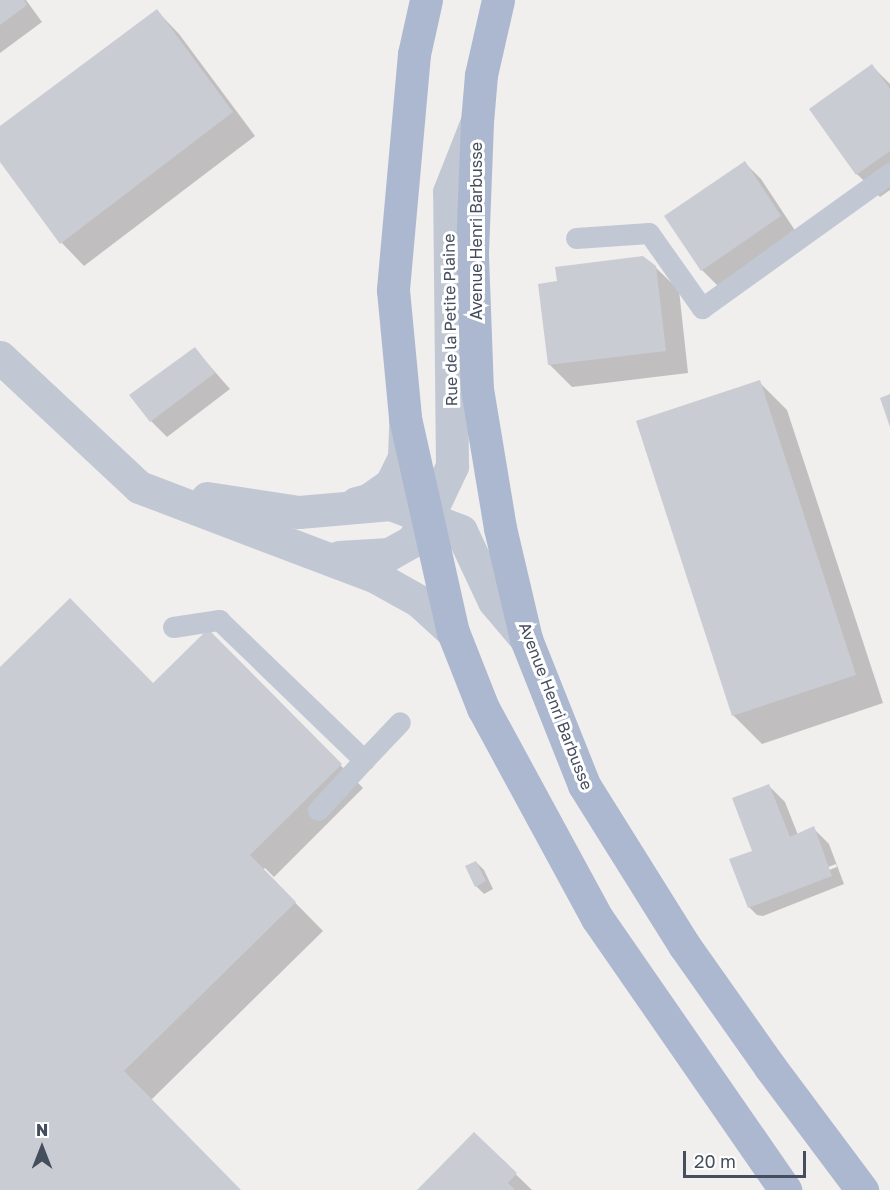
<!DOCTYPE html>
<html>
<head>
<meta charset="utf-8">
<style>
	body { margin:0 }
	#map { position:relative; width:890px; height:1190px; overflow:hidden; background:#f1eeee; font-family:"Golos Text",sans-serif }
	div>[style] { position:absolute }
	.shadow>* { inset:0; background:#0003 }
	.building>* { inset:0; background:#caccd4 }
	.service>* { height:21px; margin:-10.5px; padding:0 10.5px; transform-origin:10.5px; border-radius:10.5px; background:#c1c8d4 }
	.minor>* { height:33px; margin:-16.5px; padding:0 16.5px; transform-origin:16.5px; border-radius:16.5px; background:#c1c8d4 }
	.primary>* { height:33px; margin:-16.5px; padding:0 16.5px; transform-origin:16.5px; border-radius:16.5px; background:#acb8cf }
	span { translate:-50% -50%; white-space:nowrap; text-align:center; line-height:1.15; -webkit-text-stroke:6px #fff; paint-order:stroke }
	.street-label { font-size:16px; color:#454e5d }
	.north { position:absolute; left:12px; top:1118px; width:60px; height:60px; -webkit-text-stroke:4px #fff; paint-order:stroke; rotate:0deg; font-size:16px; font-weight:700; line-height:24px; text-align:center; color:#454e5d }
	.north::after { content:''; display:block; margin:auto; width:21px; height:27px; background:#454e5d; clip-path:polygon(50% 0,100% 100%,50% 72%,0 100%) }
	.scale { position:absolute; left:683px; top:1151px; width:123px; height:27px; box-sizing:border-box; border:3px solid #454e5d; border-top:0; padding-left:8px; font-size:18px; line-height:21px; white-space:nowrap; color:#454e5d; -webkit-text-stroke:4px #fff; paint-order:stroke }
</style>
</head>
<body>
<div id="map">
	<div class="shadow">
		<i style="clip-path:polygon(0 0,26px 0,42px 22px,0 53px)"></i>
		<i style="clip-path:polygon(157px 11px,179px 34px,255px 136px,84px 266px,62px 243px,0 160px,0 128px)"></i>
		<i style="clip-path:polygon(872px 66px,890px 84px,890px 190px,880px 197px,857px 174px,811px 109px)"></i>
		<i style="clip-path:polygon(745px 163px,761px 179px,796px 232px,718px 286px,702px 270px)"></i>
		<i style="clip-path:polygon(655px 267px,679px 290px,688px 373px,572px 387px,549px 364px)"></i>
		<i style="clip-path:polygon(195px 349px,230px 389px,167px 437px,151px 421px)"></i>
		<i style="clip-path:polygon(759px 382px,787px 410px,883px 703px,762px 744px,734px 716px,638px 422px)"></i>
		<i style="clip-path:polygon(208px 631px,363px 788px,274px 877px,265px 868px,263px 870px,323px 931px,151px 1100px,240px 1190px,0 1190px,0 670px,153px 685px)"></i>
		<i style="clip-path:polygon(evenodd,769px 786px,785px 802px,798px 835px,813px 828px,829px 844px,844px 884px,763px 916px,757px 915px,749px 907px,754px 852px,769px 786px,836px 864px,837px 867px,753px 899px,753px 896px,836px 864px)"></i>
		<i style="clip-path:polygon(476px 862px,484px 870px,493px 889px,484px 894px,476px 886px)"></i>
		<i style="clip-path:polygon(474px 1134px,532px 1190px,419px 1190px)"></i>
	</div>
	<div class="building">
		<i style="clip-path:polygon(0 0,24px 0,27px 5px,0 25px)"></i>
		<i style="clip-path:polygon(157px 9px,233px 112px,60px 244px,0 162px,0 126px)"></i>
		<i style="clip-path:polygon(872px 64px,890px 89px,890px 151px,856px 175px,809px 109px)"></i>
		<i style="clip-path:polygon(745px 161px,781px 216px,701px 271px,664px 216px)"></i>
		<i style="clip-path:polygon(643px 256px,656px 266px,666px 351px,548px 365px,538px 284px,557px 281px,555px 267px)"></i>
		<i style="clip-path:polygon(195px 347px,215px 373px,150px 422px,129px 395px)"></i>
		<i style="clip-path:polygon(760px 380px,856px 675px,732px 716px,636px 421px)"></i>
		<i style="clip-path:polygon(890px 394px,890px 427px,880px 398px)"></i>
		<i style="clip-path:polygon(70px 598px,153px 683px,208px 629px,342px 764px,250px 855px,296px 902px,124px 1071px,241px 1190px,0 1190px,0 667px)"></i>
		<i style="clip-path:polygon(769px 784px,790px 837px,814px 826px,832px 876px,748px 908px,729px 859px,752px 851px,732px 798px)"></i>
		<i style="clip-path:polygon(476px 861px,486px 881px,475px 887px,465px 866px)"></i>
		<i style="clip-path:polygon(474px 1132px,517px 1173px,508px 1183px,515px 1190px,417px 1190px)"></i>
	</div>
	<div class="service">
		<i style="left:576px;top:238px;width:73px;rotate:-3.9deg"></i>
		<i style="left:649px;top:233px;width:92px;rotate:54.8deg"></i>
		<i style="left:702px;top:308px;width:231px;rotate:-35.7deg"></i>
		<i style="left:173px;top:627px;width:47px;rotate:-8.7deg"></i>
		<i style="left:219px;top:620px;width:202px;rotate:44deg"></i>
		<i style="left:364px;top:760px;width:68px;rotate:132.6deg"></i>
		<i style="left:364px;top:760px;width:52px;rotate:-46.5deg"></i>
	</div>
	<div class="minor">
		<i style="left:0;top:357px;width:190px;rotate:43.1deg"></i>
		<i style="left:139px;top:487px;width:254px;rotate:20.8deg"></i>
		<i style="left:376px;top:577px;width:49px;rotate:29.2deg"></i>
		<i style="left:419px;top:601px;width:46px;rotate:42.4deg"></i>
		<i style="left:207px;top:498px;width:93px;rotate:8.7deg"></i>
		<i style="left:299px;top:512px;width:92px;rotate:-5deg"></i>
		<i style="left:391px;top:504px;width:75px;rotate:21.1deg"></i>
		<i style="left:461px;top:531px;width:77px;rotate:64.8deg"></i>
		<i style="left:494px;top:601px;width:50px;rotate:49.9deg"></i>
		<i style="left:356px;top:503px;width:12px;rotate:-14deg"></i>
		<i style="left:368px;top:500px;width:28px;rotate:-35deg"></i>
		<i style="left:391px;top:484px;width:30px;rotate:-64deg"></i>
		<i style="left:404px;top:457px;width:34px;rotate:-88deg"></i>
		<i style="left:339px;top:557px;width:50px;rotate:-3.4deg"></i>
		<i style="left:389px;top:554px;width:26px;rotate:-29deg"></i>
		<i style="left:412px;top:541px;width:27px;rotate:-56deg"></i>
		<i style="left:427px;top:519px;width:59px;rotate:-64.7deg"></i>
		<i style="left:452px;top:466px;width:274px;rotate:-90.6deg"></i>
		<i style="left:449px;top:192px;width:71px;rotate:-68.5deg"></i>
	</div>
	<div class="primary">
		<i style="left:426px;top:0;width:55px;rotate:102.5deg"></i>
		<i style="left:414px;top:54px;width:237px;rotate:95.1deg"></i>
		<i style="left:393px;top:290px;width:129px;rotate:84.6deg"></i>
		<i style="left:405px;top:418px;width:219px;rotate:77.4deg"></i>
		<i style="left:453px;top:632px;width:82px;rotate:68.5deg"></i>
		<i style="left:483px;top:708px;width:239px;rotate:61.5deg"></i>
		<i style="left:597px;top:918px;width:331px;rotate:55.3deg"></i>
		<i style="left:498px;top:0;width:77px;rotate:102.8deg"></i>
		<i style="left:481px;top:75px;width:47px;rotate:94.9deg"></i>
		<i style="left:477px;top:122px;width:133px;rotate:92.2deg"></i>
		<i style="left:472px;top:255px;width:134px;rotate:87.9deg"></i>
		<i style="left:477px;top:389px;width:141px;rotate:80.6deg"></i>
		<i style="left:500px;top:528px;width:114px;rotate:76.8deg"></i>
		<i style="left:526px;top:639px;width:157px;rotate:68.3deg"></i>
		<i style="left:584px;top:785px;width:189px;rotate:58deg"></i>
		<i style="left:684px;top:945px;width:149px;rotate:54.8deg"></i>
		<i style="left:770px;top:1067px;width:154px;rotate:53.2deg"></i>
	</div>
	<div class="street-label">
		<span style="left:476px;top:231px;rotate:-90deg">Avenue Henri Barbusse</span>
		<span style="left:450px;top:320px;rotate:-91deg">Rue de la Petite Plaine</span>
		<span style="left:556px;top:706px;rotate:69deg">Avenue Henri Barbusse</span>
	</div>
	<div class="north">N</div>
	<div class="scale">20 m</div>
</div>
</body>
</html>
